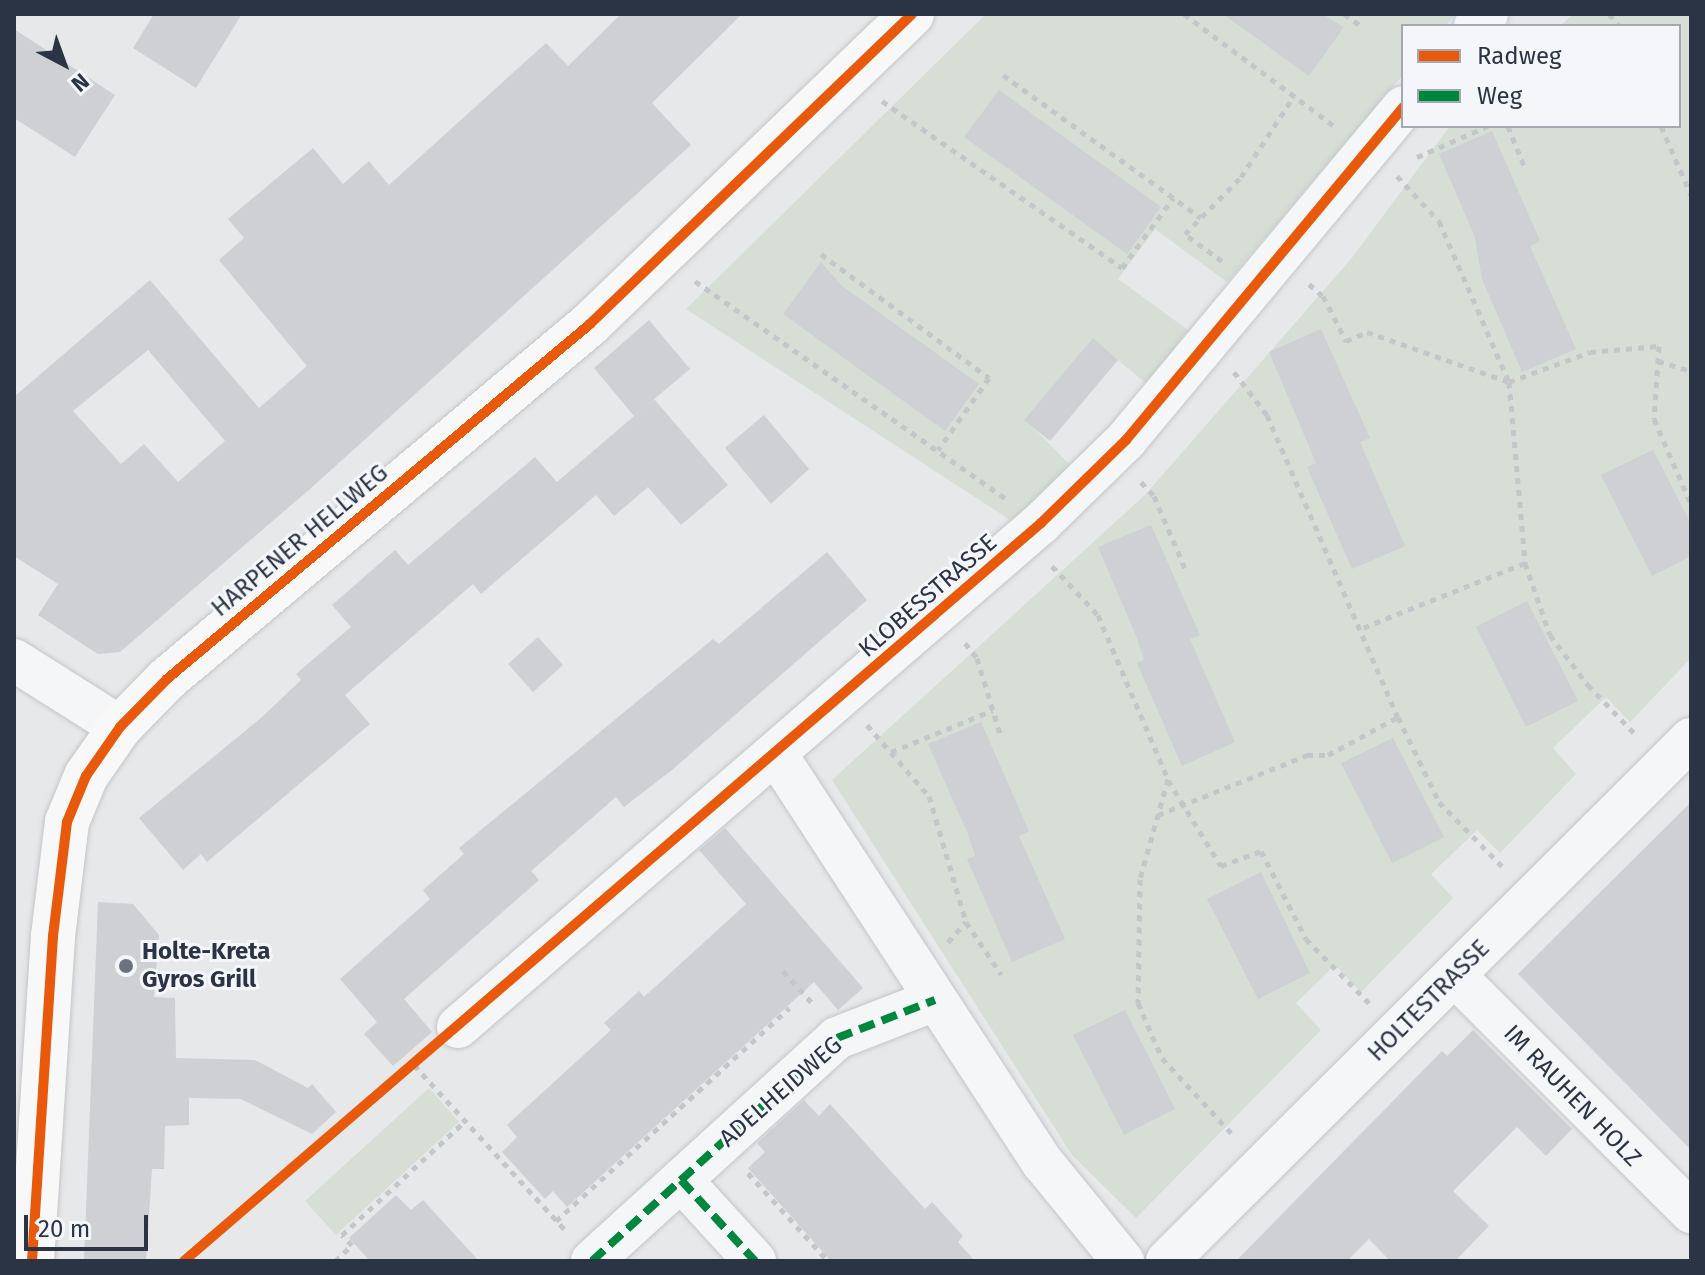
<!DOCTYPE html>
<html>
<head>
<meta charset="utf-8">
<style>
	body { margin:0 }
	#map { position:relative; width:1705px; height:1275px; overflow:hidden; background:#e6e8ea; font-family:"Fira Sans",sans-serif }
	div>[style] { position:absolute }
	.green>* { inset:0; background:#d6ded6 }
	.building>* { inset:0; background:#ced0d3 }
	.path>* { height:5px; margin-top:-2.5px; transform-origin:0; background:repeating-linear-gradient(90deg,#c5c6ca 0 6px,transparent 0 12px) }
	.roads { filter:drop-shadow(0 0 2px #c4c6c8) drop-shadow(0 0 2px #c4c6c8) }
	.street>* { height:42px; margin:-21px; padding:0 21px; transform-origin:21px; border-radius:21px; background:#f5f6f7 }
	.secondary>* { height:44px; margin:-22px; padding:0 22px; transform-origin:22px; border-radius:22px; background:#f8f8f8 }
	.quiet>* { height:8px; margin-top:-4px; transform-origin:0; background:repeating-linear-gradient(90deg,#00873e 0 16px,transparent 0 24px) }
	.cycleway>* { height:10px; margin:-5px; padding:0 5px; transform-origin:5px; border-radius:5px; background:#e8590c }
	.dots>* { width:22px; height:22px; translate:-50% -50%; box-sizing:border-box; border:4px solid #f4f6f9; border-radius:50% }
	span { translate:-50% -50%; white-space:nowrap; text-align:center; line-height:1.15; -webkit-text-stroke:6px #f4f6f9; paint-order:stroke }
	.street-label { font-size:24px; color:#2b3445 }
	.poi-label { font-size:24px; color:#2b3445; font-weight:700 }
	.left { translate:0 -50%; text-align:left }
	.frame { position:absolute; inset:0; border:16px solid #2b3445; pointer-events:none }
	.legend { position:absolute; left:1401px; top:24px; width:280px; height:104px; box-sizing:border-box; background:#f4f6f9; border:2px solid #a4a8b1; margin:0; padding:10px 14px; list-style:none; font-size:24px; color:#2b3445 }
	.legend li { display:flex; align-items:center; gap:16px; height:40px }
	.legend b { width:40px; border:2px solid #a4a8b1 }
	.north { position:absolute; left:24px; top:24px; width:80px; height:80px; -webkit-text-stroke:6px #f4f6f9; paint-order:stroke; rotate:139deg; font-size:22px; font-weight:700; line-height:32px; text-align:center; color:#2b3445 }
	.north::after { content:''; display:block; margin:auto; width:28px; height:36px; background:#2b3445; clip-path:polygon(50% 0,100% 100%,50% 72%,0 100%) }
	.scale { position:absolute; left:24px; top:1215px; width:124px; height:36px; box-sizing:border-box; border:4px solid #2b3445; border-top:0; padding-left:10px; font-size:24px; line-height:28px; white-space:nowrap; color:#2b3445; -webkit-text-stroke:6px #f4f6f9; paint-order:stroke }
</style>
</head>
<body>
<div id="map">
	<div class="green">
		<i style="clip-path:polygon(986px 14px,1455px 14px,1445px 26px,1403px 26px,1403px 75px,1227px 282px,1155px 229px,1118px 279px,1188px 330px,1148px 385px,1093px 339px,1025px 419px,1073px 468px,1021px 527px,686px 309px)"></i>
		<i style="clip-path:polygon(1573px 14px,1691px 14px,1691px 658px,1630px 722px,1606px 697px,1553px 748px,1576px 774px,1500px 853px,1477px 830px,1431px 874px,1453px 898px,1361px 992px,1335px 965px,1296px 1003px,1321px 1030px,1136px 1218px,1072px 1155px,832px 780px,1145px 495px,1351px 259px,1450px 126px,1679px 126px,1679px 26px,1560px 26px)"></i>
		<i style="clip-path:polygon(429px 1088px,459px 1122px,336px 1235px,305px 1201px)"></i>
	</div>
	<div class="building">
		<i style="clip-path:polygon(154px 14px,242px 14px,196px 88px,133px 48px)"></i>
		<i style="clip-path:polygon(evenodd,621px 14px,742px 14px,652px 103px,691px 145px,310px 489px,120px 652px,98px 654px,38px 615px,58px 584px,14px 556px,14px 397px,150px 280px,259px 408px,307px 366px,219px 260px,244px 238px,228px 219px,313px 148px,343px 184px,369px 161px,389px 185px,546px 43px,568px 66px,621px 14px,148px 350px,225px 441px,178px 482px,144px 444px,121px 464px,73px 411px,148px 350px)"></i>
		<i style="clip-path:polygon(1223px 14px,1322px 14px,1344px 27px,1309px 76px)"></i>
		<i style="clip-path:polygon(14px 29px,115px 95px,75px 157px,14px 118px)"></i>
		<i style="clip-path:polygon(999px 90px,1161px 207px,1127px 254px,964px 137px)"></i>
		<i style="clip-path:polygon(1492px 131px,1540px 241px,1530px 246px,1576px 349px,1522px 372px,1482px 279px,1475px 237px,1439px 154px)"></i>
		<i style="clip-path:polygon(821px 262px,842px 286px,979px 384px,945px 431px,783px 314px)"></i>
		<i style="clip-path:polygon(649px 320px,690px 369px,634px 416px,594px 368px)"></i>
		<i style="clip-path:polygon(1321px 329px,1370px 438px,1360px 442px,1405px 546px,1352px 569px,1307px 467px,1316px 463px,1269px 352px)"></i>
		<i style="clip-path:polygon(1093px 338px,1118px 360px,1050px 441px,1024px 420px)"></i>
		<i style="clip-path:polygon(654px 399px,728px 485px,681px 525px,648px 487px,614px 516px,596px 495px,481px 594px,473px 584px,345px 695px,370px 724px,207px 862px,201px 854px,183px 870px,139px 818px,261px 718px,301px 680px,296px 674px,351px 627px,332px 605px,395px 550px,408px 565px,535px 457px,557px 482px)"></i>
		<i style="clip-path:polygon(764px 415px,809px 469px,771px 504px,725px 448px)"></i>
		<i style="clip-path:polygon(1653px 450px,1691px 524px,1691px 556px,1652px 576px,1601px 475px)"></i>
		<i style="clip-path:polygon(1151px 525px,1200px 635px,1190px 639px,1235px 742px,1182px 766px,1137px 663px,1144px 660px,1137px 638px,1098px 547px)"></i>
		<i style="clip-path:polygon(827px 552px,867px 600px,672px 770px,624px 807px,616px 797px,531px 871px,539px 880px,404px 999px,432px 1032px,393px 1066px,364px 1034px,377px 1022px,340px 979px,430px 899px,423px 890px,464px 854px,459px 848px,713px 639px,719px 644px)"></i>
		<i style="clip-path:polygon(1527px 601px,1578px 701px,1526px 727px,1476px 627px)"></i>
		<i style="clip-path:polygon(538px 637px,563px 665px,533px 692px,508px 664px)"></i>
		<i style="clip-path:polygon(981px 722px,1029px 831px,1019px 836px,1065px 939px,1012px 962px,967px 859px,975px 856px,968px 834px,928px 744px)"></i>
		<i style="clip-path:polygon(1393px 738px,1444px 837px,1392px 863px,1341px 763px)"></i>
		<i style="clip-path:polygon(1691px 802px,1691px 1150px,1518px 974px)"></i>
		<i style="clip-path:polygon(725px 828px,863px 988px,838px 1010px,814px 982px,567px 1207px,553px 1191px,545px 1199px,502px 1152px,517px 1137px,507px 1125px,611px 1030px,604px 1023px,639px 991px,644px 997px,746px 904px,699px 850px)"></i>
		<i style="clip-path:polygon(1261px 872px,1310px 973px,1258px 999px,1207px 899px)"></i>
		<i style="clip-path:polygon(98px 902px,133px 904px,159px 935px,154px 997px,175px 998px,176px 1058px,255px 1060px,308px 1088px,312px 1084px,336px 1112px,312px 1134px,241px 1099px,189px 1098px,189px 1125px,165px 1126px,164px 1169px,152px 1169px,146px 1261px,84px 1261px)"></i>
		<i style="clip-path:polygon(1125px 1010px,1175px 1109px,1124px 1135px,1073px 1035px)"></i>
		<i style="clip-path:polygon(1473px 1030px,1572px 1129px,1546px 1156px,1517px 1127px,1453px 1191px,1489px 1226px,1455px 1261px,1390px 1261px,1369px 1239px,1347px 1261px,1236px 1261px,1442px 1051px,1447px 1056px)"></i>
		<i style="clip-path:polygon(804px 1100px,819px 1116px,830px 1104px,925px 1209px,932px 1202px,963px 1236px,958px 1242px,975px 1261px,831px 1261px,748px 1168px,765px 1152px,757px 1143px)"></i>
		<i style="clip-path:polygon(396px 1195px,411px 1210px,423px 1200px,479px 1261px,370px 1261px,349px 1238px)"></i>
	</div>
	<div class="path">
		<i style="left:1184px;top:14px;width:186px;rotate:36.7deg"></i>
		<i style="left:1344px;top:14px;width:19px;rotate:35deg"></i>
		<i style="left:1609px;top:14px;width:16px;rotate:50deg"></i>
		<i style="left:1003px;top:75px;width:244px;rotate:35.8deg"></i>
		<i style="left:882px;top:101px;width:292px;rotate:34.8deg"></i>
		<i style="left:1122px;top:268px;width:87px;rotate:-53.9deg"></i>
		<i style="left:1508px;top:126px;width:43px;rotate:68.2deg"></i>
		<i style="left:1661px;top:126px;width:75px;rotate:66.5deg"></i>
		<i style="left:1417px;top:157px;width:77px;rotate:-23.6deg"></i>
		<i style="left:1397px;top:176px;width:62px;rotate:47deg"></i>
		<i style="left:1439px;top:221px;width:176px;rotate:66.5deg"></i>
		<i style="left:1509px;top:382px;width:86px;rotate:-20.3deg"></i>
		<i style="left:1590px;top:352px;width:69px;rotate:-5deg"></i>
		<i style="left:1659px;top:346px;width:73px;rotate:93.9deg"></i>
		<i style="left:1654px;top:419px;width:93px;rotate:66.5deg"></i>
		<i style="left:821px;top:254px;width:209px;rotate:36.4deg"></i>
		<i style="left:989px;top:378px;width:88px;rotate:125.3deg"></i>
		<i style="left:1222px;top:261px;width:46px;rotate:-143.9deg"></i>
		<i style="left:1185px;top:234px;width:80px;rotate:-45.5deg"></i>
		<i style="left:1241px;top:177px;width:97px;rotate:-56.8deg"></i>
		<i style="left:695px;top:281px;width:382px;rotate:35deg"></i>
		<i style="left:1309px;top:284px;width:18px;rotate:41deg"></i>
		<i style="left:1323px;top:296px;width:51px;rotate:62.9deg"></i>
		<i style="left:1346px;top:341px;width:23px;rotate:-23deg"></i>
		<i style="left:1367px;top:332px;width:151px;rotate:19.4deg"></i>
		<i style="left:1509px;top:382px;width:182px;rotate:84.9deg"></i>
		<i style="left:1525px;top:563px;width:178px;rotate:158.2deg"></i>
		<i style="left:1658px;top:361px;width:34px;rotate:17deg"></i>
		<i style="left:1234px;top:372px;width:54px;rotate:52.5deg"></i>
		<i style="left:1267px;top:415px;width:329px;rotate:66.6deg"></i>
		<i style="left:1141px;top:482px;width:19px;rotate:47deg"></i>
		<i style="left:1154px;top:496px;width:84px;rotate:66.8deg"></i>
		<i style="left:1525px;top:563px;width:76px;rotate:70.9deg"></i>
		<i style="left:1550px;top:635px;width:63px;rotate:52.8deg"></i>
		<i style="left:1588px;top:685px;width:68px;rotate:46.2deg"></i>
		<i style="left:1052px;top:566px;width:67px;rotate:46.8deg"></i>
		<i style="left:1098px;top:615px;width:178px;rotate:66.9deg"></i>
		<i style="left:1168px;top:779px;width:104px;rotate:105.6deg"></i>
		<i style="left:1140px;top:879px;width:124px;rotate:90.9deg"></i>
		<i style="left:1138px;top:1003px;width:60px;rotate:66.4deg"></i>
		<i style="left:1162px;top:1058px;width:105px;rotate:47.3deg"></i>
		<i style="left:965px;top:643px;width:19px;rotate:51deg"></i>
		<i style="left:977px;top:658px;width:83px;rotate:73.1deg"></i>
		<i style="left:867px;top:725px;width:94px;rotate:48.9deg"></i>
		<i style="left:929px;top:796px;width:131px;rotate:73.6deg"></i>
		<i style="left:966px;top:922px;width:63px;rotate:56.1deg"></i>
		<i style="left:891px;top:752px;width:110px;rotate:-22.4deg"></i>
		<i style="left:1168px;top:780px;width:101px;rotate:58.4deg"></i>
		<i style="left:1221px;top:866px;width:43px;rotate:-20.6deg"></i>
		<i style="left:1261px;top:851px;width:99px;rotate:62.9deg"></i>
		<i style="left:1306px;top:939px;width:91px;rotate:45.4deg"></i>
		<i style="left:1158px;top:815px;width:161px;rotate:-21.9deg"></i>
		<i style="left:1307px;top:755px;width:21px"></i>
		<i style="left:1328px;top:755px;width:80px;rotate:-28.5deg"></i>
		<i style="left:1398px;top:717px;width:94px;rotate:64.2deg"></i>
		<i style="left:1439px;top:802px;width:90px;rotate:45.5deg"></i>
		<i style="left:948px;top:942px;width:27px;rotate:-48deg"></i>
		<i style="left:783px;top:971px;width:47px;rotate:47.6deg"></i>
		<i style="left:414px;top:1065px;width:224px;rotate:47.5deg"></i>
		<i style="left:748px;top:1173px;width:119px;rotate:47.7deg"></i>
		<i style="left:556px;top:1221px;width:316px;rotate:-42.4deg"></i>
		<i style="left:335px;top:1261px;width:23px;rotate:-43deg"></i>
		<i style="left:352px;top:1245px;width:14px;rotate:-135deg"></i>
		<i style="left:342px;top:1235px;width:168px;rotate:-42.8deg"></i>
	</div>
	<div class="roads">
		<div class="street">
			<i style="left:1475px;top:26px;width:17px;rotate:-45deg"></i>
			<i style="left:14px;top:660px;width:125px;rotate:32.3deg"></i>
			<i style="left:776px;top:754px;width:488px;rotate:56.9deg"></i>
			<i style="left:1043px;top:1163px;width:127px;rotate:50.8deg"></i>
			<i style="left:1455px;top:976px;width:334px;rotate:45deg"></i>
			<i style="left:458px;top:1027px;width:771px;rotate:-40.84deg"></i>
			<i style="left:1041px;top:523px;width:119px;rotate:-44.3deg"></i>
			<i style="left:1126px;top:440px;width:433px;rotate:-50.2deg"></i>
			<i style="left:681px;top:1180px;width:110px;rotate:47.6deg"></i>
			<i style="left:592px;top:1261px;width:331px;rotate:-42.3deg"></i>
			<i style="left:837px;top:1038px;width:105px;rotate:-21.2deg"></i>
			<i style="left:1167px;top:1261px;width:740px;rotate:-44.89deg"></i>
		</div>
		<div class="secondary">
			<i style="left:32px;top:1261px;width:326px;rotate:-86.3deg"></i>
			<i style="left:53px;top:936px;width:115px;rotate:-83deg"></i>
			<i style="left:67px;top:822px;width:50px;rotate:-67.6deg"></i>
			<i style="left:86px;top:776px;width:60px;rotate:-55.2deg"></i>
			<i style="left:120px;top:727px;width:67px;rotate:-45.6deg"></i>
			<i style="left:167px;top:679px;width:552px;rotate:-40deg"></i>
			<i style="left:590px;top:324px;width:447px;rotate:-43.9deg"></i>
		</div>
	</div>
	<div class="quiet">
		<i style="left:681px;top:1180px;width:110px;rotate:47.6deg"></i>
		<i style="left:592px;top:1261px;width:331px;rotate:-42.3deg"></i>
		<i style="left:837px;top:1038px;width:105px;rotate:-21.2deg"></i>
	</div>
	<div class="cycleway">
		<i style="left:32px;top:1261px;width:326px;rotate:-86.3deg"></i>
		<i style="left:53px;top:936px;width:115px;rotate:-83deg"></i>
		<i style="left:67px;top:822px;width:50px;rotate:-67.6deg"></i>
		<i style="left:86px;top:776px;width:60px;rotate:-55.2deg"></i>
		<i style="left:120px;top:727px;width:67px;rotate:-45.6deg"></i>
		<i style="left:167px;top:679px;width:552px;rotate:-40deg"></i>
		<i style="left:590px;top:324px;width:447px;rotate:-43.9deg"></i>
		<i style="left:184px;top:1261px;width:1131px;rotate:-40.73deg"></i>
		<i style="left:1041px;top:523px;width:119px;rotate:-44.3deg"></i>
		<i style="left:1126px;top:440px;width:433px;rotate:-50.2deg"></i>
	</div>
	<div class="dots">
		<i style="left:126px;top:966px;background:#6c737f"></i>
	</div>
	<div class="street-label">
		<span style="left:300px;top:541px;rotate:-40deg">HARPENER HELLWEG</span>
		<span style="left:928px;top:596px;rotate:-41deg">KLOBESSTRASSE</span>
		<span style="left:1429px;top:1001px;rotate:-45deg">HOLTESTRASSE</span>
		<span style="left:781px;top:1092px;rotate:-41deg">ADELHEIDWEG</span>
		<span style="left:1572px;top:1096px;rotate:46deg">IM RAUHEN HOLZ</span>
	</div>
	<div class="poi-label">
		<span class="left" style="left:142px;top:966px">Holte-Kreta<br>Gyros Grill</span>
	</div>
	<div class="frame"></div>
	<ul class="legend">
	<li><b style="height:10px;background:#e8590c"></b>Radweg</li>
	<li><b style="height:10px;background:#00873e"></b>Weg</li>
	</ul>
	<div class="north">N</div>
	<div class="scale">20 m</div>
</div>
</body>
</html>
